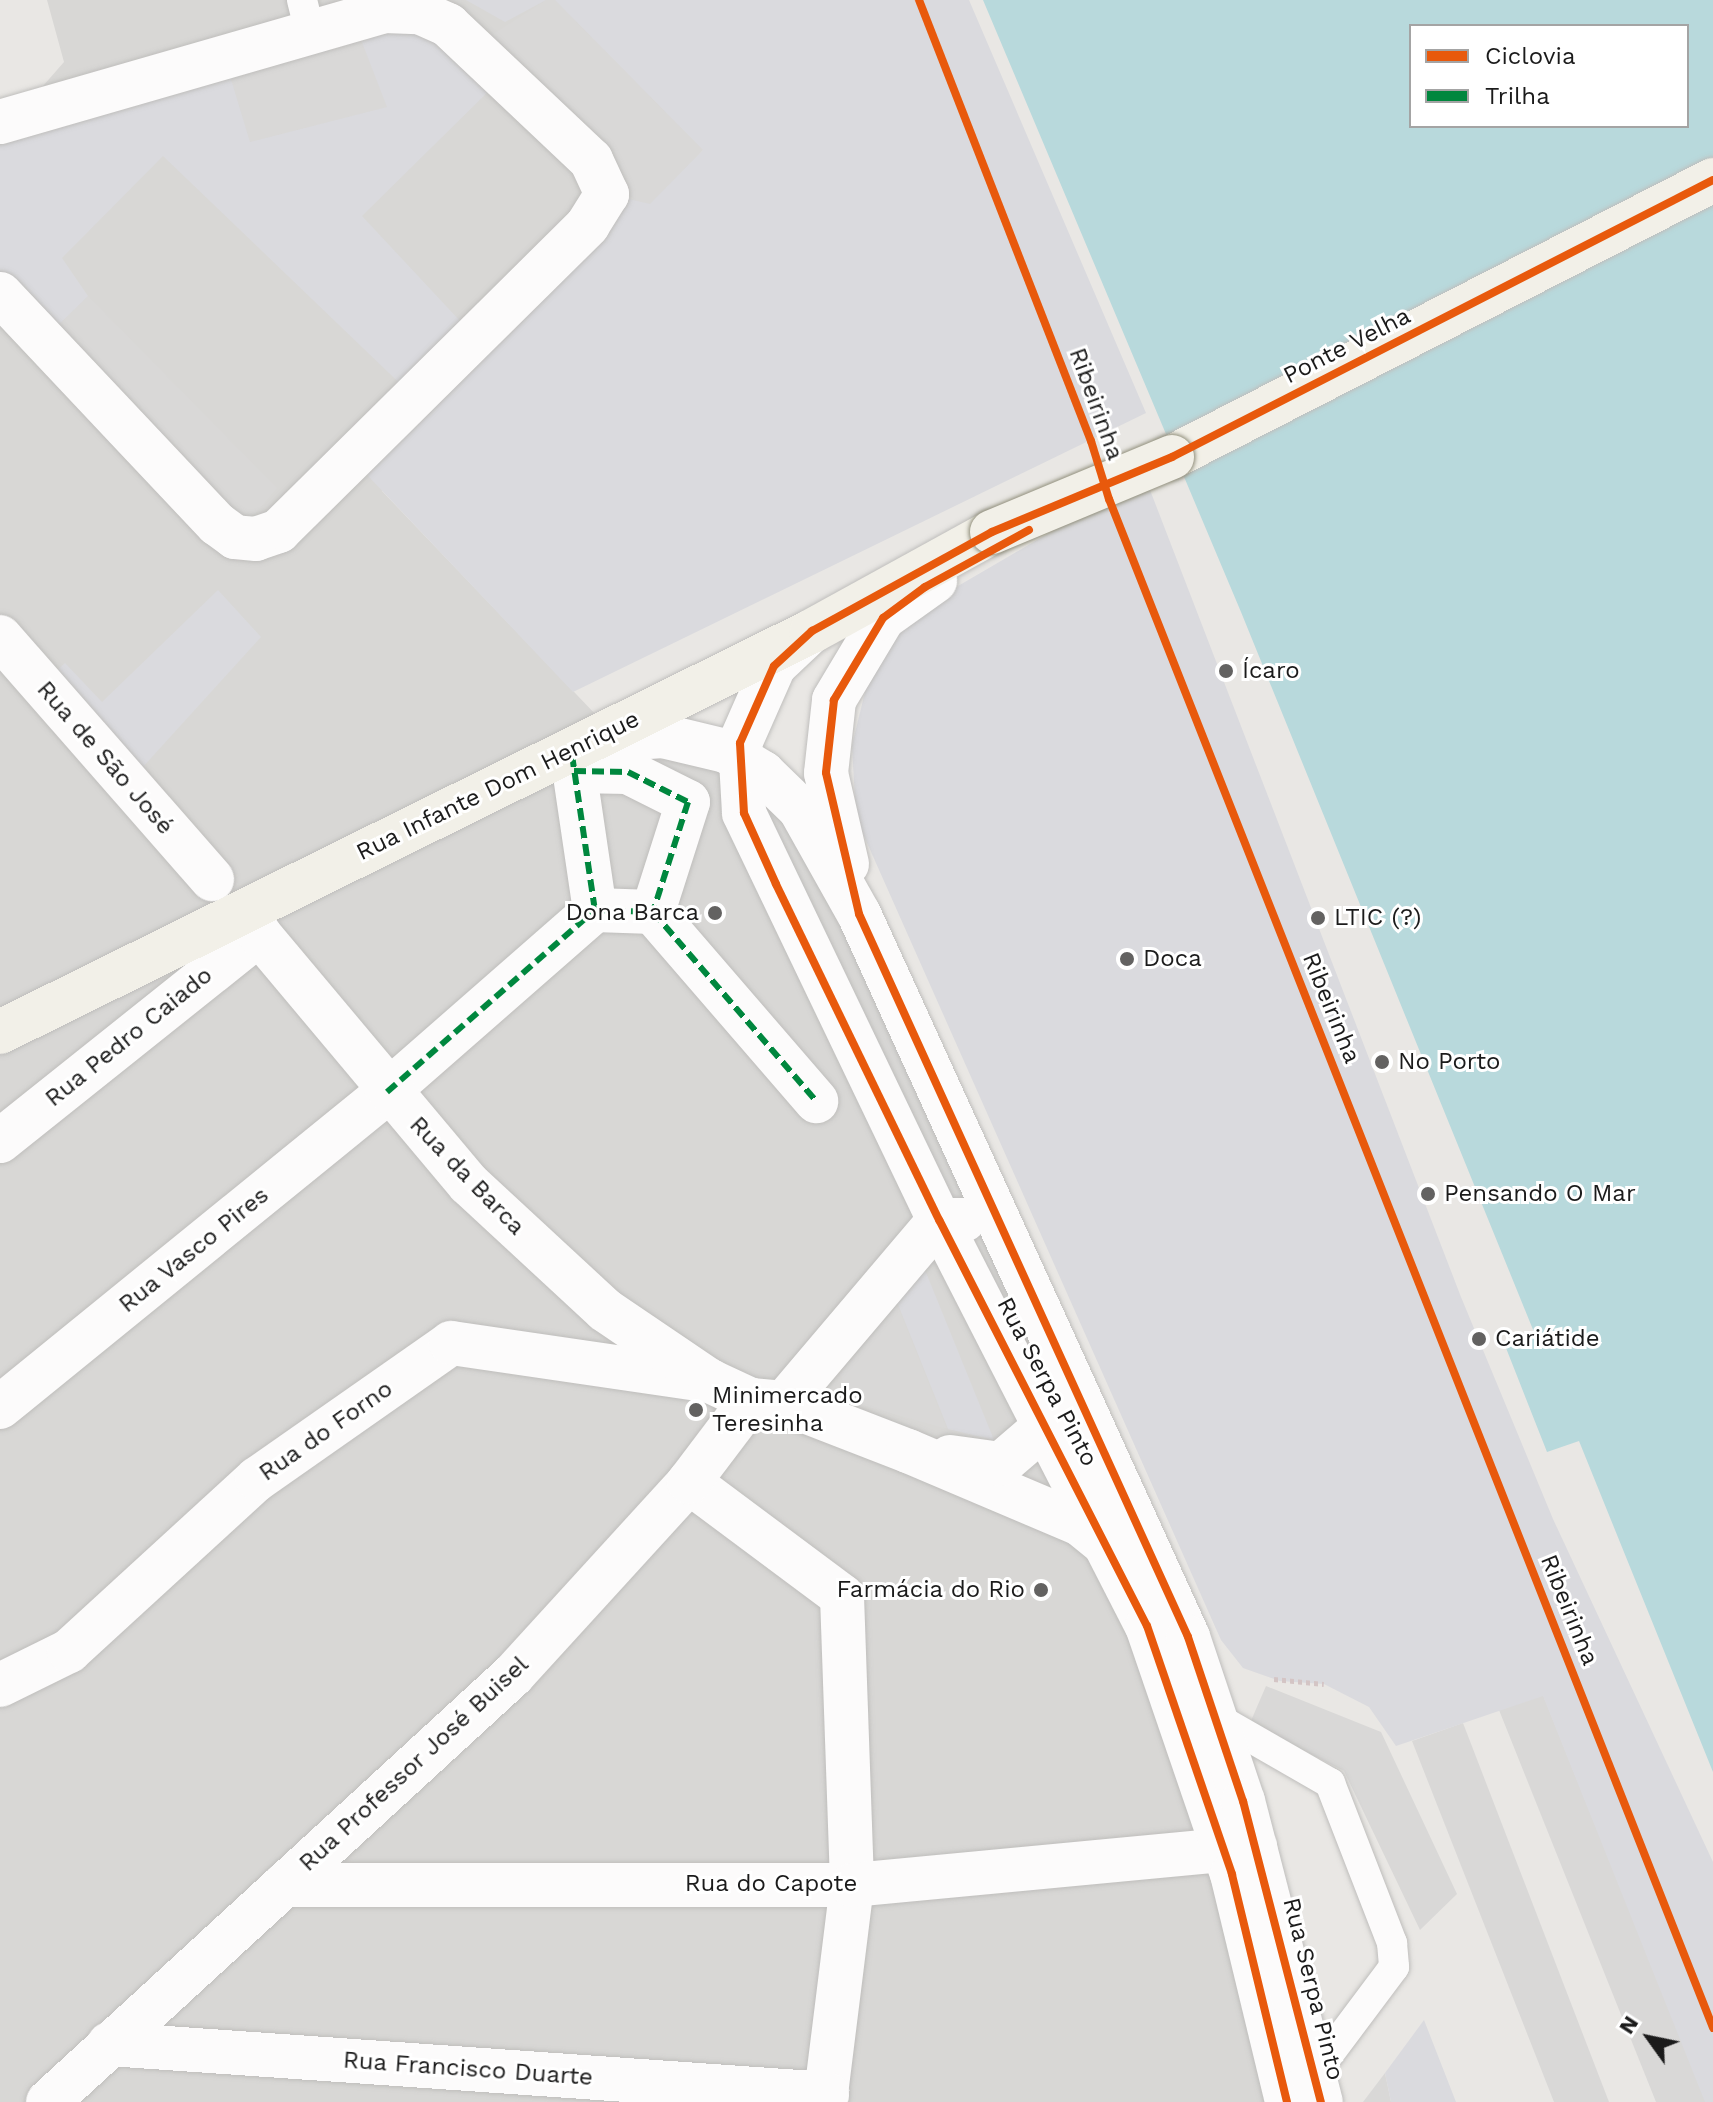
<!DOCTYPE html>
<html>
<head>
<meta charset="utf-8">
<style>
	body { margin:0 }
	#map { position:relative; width:1713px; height:2102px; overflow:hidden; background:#e9e7e4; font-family:"Work Sans",sans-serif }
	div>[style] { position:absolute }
	.residential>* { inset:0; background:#d8d7d5 }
	.parking>* { inset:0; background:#d9d8d7 }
	.plaza>* { inset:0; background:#dadade }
	.water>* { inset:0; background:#b8d9dc }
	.path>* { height:5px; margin-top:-2.5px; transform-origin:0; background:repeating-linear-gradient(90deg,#d4c5c5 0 4px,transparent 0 8px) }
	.roads { filter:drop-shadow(0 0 2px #bfbebc) drop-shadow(0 0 2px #bfbebc) }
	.service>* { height:30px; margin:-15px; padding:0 15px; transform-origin:15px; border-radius:15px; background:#fcfbfb }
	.pedestrian>* { height:44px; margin:-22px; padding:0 22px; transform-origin:22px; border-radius:22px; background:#fcfbfb }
	.minor>* { height:44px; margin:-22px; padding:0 22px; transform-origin:22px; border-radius:22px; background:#fcfbfb }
	.tertiary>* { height:44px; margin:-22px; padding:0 22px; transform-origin:22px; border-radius:22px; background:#fcfbfb }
	.secondary>* { height:44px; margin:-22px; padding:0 22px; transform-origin:22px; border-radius:22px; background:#f2f0e8 }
	.bridges { filter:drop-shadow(0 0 2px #92907d) drop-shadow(0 0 2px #92907d) }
	.secondary-bridge>* { height:44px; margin:-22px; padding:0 22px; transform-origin:22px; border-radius:22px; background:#f2f0e8 }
	.quiet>* { height:6px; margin-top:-3px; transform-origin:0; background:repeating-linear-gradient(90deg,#00873e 0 12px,transparent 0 18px) }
	.cycleway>* { height:8px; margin:-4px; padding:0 4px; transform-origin:4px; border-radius:4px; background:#e8590c }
	.dots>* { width:22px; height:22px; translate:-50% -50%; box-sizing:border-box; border:4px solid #fff; border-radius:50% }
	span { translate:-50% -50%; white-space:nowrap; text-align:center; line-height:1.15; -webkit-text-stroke:6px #fff; paint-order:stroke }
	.street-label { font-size:24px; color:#1b1b1b }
	.poi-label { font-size:24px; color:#1b1b1b }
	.left { translate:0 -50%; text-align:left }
	.right { translate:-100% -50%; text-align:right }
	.legend { position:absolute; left:1409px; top:24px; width:280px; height:104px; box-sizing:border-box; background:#fff; border:2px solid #a4a4a4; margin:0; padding:10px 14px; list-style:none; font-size:24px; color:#1b1b1b }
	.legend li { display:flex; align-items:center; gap:16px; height:40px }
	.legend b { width:40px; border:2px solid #a4a4a4 }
	.north { position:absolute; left:1609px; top:1998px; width:80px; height:80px; -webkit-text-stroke:6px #fff; paint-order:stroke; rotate:303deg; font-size:22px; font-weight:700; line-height:32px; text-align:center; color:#1b1b1b }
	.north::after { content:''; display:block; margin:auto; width:28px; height:36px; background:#1b1b1b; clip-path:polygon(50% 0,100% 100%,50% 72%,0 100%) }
</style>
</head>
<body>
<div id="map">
	<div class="residential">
		<i style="clip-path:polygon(47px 0,870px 0,703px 150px,382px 491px,619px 739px,763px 773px,1050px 1337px,1321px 2102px,0 2102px,0 122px,15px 118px,64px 62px)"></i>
	</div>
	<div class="parking">
		<i style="clip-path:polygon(546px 0,555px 0,703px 150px,650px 205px,607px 194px,472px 48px)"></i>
		<i style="clip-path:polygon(353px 19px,388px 107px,250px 142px,224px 56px)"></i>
		<i style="clip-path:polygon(88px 296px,277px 488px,235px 537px,43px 340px)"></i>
		<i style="clip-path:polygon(897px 1304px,947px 1429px,851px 1402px,840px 1374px)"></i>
		<i style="clip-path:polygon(1266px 1686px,1381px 1732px,1457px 1894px,1420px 1930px,1344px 1771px,1250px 1723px)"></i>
		<i style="clip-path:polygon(1543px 1695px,1706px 2102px,1656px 2102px,1499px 1710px)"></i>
		<i style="clip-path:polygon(1463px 1723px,1609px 2102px,1554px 2102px,1412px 1741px)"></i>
		<i style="clip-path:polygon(1385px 2073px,1391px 2102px,1363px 2102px)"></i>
	</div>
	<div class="plaza">
		<i style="clip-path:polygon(466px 0,546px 0,505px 22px)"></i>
		<i style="clip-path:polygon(555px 0,969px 0,1146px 413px,573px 692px,352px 459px,414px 397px,163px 156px,62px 258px,88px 296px,43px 340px,0 295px,0 122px,224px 56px,250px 142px,387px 107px,353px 19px,384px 11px,503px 77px,362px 216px,475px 337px,607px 194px,650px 204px,703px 150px)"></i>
		<i style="clip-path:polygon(1145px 477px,1461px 1297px,1553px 1519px,1713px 1862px,1713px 2102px,1705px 2102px,1543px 1696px,1396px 1746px,1369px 1707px,1324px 1684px,1280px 1681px,1243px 1668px,1221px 1640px,856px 818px,852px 745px,867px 684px,900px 630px,958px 586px)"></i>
		<i style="clip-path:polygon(218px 590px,261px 637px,142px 768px,41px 685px,65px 663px,102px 702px)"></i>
		<i style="clip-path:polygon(925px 1270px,994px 1440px,948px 1429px,897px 1302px)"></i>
		<i style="clip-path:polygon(1424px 2020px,1456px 2102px,1391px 2102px,1385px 2073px)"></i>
	</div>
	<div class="water">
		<i style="clip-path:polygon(evenodd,983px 0,1713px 0,1713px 1772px,1579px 1441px,1547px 1452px,1506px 1348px,1536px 1337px,1241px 612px,983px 0,1411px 26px,1687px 26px,1687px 126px,1411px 126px,1411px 26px)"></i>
	</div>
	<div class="path">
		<i style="left:919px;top:0;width:463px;rotate:68.7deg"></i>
		<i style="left:1274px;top:1679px;width:50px;rotate:5.7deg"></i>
	</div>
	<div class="roads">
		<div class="service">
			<i style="left:302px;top:0;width:32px;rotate:76deg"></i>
			<i style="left:1215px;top:1717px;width:133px;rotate:29.9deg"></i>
			<i style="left:1330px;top:1783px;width:172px;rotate:68.8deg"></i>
			<i style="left:1392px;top:1943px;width:24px;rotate:85deg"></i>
			<i style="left:1394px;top:1967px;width:134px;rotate:126.8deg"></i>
		</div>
		<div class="pedestrian">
			<i style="left:572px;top:755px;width:157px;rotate:81.6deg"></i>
			<i style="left:574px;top:771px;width:54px;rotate:1.1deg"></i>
			<i style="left:628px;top:772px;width:67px;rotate:26.6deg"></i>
			<i style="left:688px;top:802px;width:115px;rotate:107.7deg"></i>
			<i style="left:387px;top:1092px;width:276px;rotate:-41.2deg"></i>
			<i style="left:595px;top:910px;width:58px;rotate:2deg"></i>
			<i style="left:653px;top:912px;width:250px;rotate:49.2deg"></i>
		</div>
		<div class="minor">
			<i style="left:0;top:122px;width:400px;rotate:-16.1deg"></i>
			<i style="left:384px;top:11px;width:35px;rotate:2deg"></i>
			<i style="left:419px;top:12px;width:32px;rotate:24deg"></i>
			<i style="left:448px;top:25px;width:197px;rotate:43.4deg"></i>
			<i style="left:591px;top:160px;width:38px;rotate:65deg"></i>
			<i style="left:607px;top:194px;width:36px;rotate:122deg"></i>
			<i style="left:588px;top:225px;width:435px;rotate:135.3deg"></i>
			<i style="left:279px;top:531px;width:24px;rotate:161deg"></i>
			<i style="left:256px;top:539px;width:21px;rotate:-175deg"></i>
			<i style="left:235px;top:537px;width:22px;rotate:-144deg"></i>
			<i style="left:217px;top:524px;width:316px;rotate:-133.3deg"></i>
			<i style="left:0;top:1141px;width:332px;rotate:-38.6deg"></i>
			<i style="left:0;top:1407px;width:499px;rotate:-39.1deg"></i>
			<i style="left:689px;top:1482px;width:191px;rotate:36.7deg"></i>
			<i style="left:842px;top:1596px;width:289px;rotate:88deg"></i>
			<i style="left:852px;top:1885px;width:219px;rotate:97.1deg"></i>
			<i style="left:0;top:1685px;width:77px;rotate:-26.2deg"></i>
			<i style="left:69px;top:1651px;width:255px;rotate:-42.5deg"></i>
			<i style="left:257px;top:1479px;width:237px;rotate:-35deg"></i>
			<i style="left:451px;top:1343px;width:262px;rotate:8.3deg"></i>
			<i style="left:284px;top:1885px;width:568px"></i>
			<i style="left:852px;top:1885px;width:405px;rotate:-5.4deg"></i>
			<i style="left:109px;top:2044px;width:720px;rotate:3.98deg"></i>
			<i style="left:48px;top:2102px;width:631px;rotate:-42.56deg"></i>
			<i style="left:513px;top:1675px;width:261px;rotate:-47.6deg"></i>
			<i style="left:689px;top:1482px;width:103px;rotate:-52.9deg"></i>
		</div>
		<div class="tertiary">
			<i style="left:810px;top:632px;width:50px;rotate:136.6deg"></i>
			<i style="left:774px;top:666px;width:84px;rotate:113.8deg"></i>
			<i style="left:740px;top:743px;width:70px;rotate:86.7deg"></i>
			<i style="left:744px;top:813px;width:451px;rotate:64.4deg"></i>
			<i style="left:939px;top:1220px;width:456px;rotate:62.9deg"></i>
			<i style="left:1147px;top:1626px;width:262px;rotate:71.1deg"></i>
			<i style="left:1232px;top:1874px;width:235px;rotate:76.4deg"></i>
			<i style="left:0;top:637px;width:322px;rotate:48.8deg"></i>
			<i style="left:587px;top:750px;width:34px;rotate:-19deg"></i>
			<i style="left:619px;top:739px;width:44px;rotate:-3.9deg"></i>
			<i style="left:663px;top:736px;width:65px;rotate:13.4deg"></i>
			<i style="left:726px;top:751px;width:43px;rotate:30.7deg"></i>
			<i style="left:763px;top:773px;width:52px;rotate:44.2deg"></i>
			<i style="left:800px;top:809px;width:120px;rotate:60.7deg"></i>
			<i style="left:859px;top:914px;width:794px;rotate:65.53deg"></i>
			<i style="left:1188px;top:1637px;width:173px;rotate:71.5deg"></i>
			<i style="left:1243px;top:1801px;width:311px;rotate:75.5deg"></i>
			<i style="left:847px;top:864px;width:93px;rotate:-103deg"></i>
			<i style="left:826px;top:773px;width:73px;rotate:-83.7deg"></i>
			<i style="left:834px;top:700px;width:96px;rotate:-59.1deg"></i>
			<i style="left:883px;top:618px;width:64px;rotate:-35.4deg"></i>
			<i style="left:259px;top:934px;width:326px;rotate:50deg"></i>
			<i style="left:469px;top:1184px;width:185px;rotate:42.8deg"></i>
			<i style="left:605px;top:1310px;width:127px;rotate:34.1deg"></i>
			<i style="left:710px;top:1381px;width:45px;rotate:24.9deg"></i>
			<i style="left:751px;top:1400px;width:33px;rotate:5deg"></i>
			<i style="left:784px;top:1403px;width:133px;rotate:21.2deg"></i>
			<i style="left:908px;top:1451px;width:187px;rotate:23deg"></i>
			<i style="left:1080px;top:1524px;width:36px;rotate:39deg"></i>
			<i style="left:784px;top:1403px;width:240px;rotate:-49.7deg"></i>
			<i style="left:939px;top:1220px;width:25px"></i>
			<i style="left:950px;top:1457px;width:51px;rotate:7.8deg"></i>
			<i style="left:1001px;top:1464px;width:48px;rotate:-40.7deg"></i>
			<i style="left:1037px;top:1433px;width:40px;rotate:-66.6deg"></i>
		</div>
		<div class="secondary">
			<i style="left:1172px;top:457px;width:608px;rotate:-27.11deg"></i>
			<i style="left:0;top:1032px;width:906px;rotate:-26.28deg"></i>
			<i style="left:812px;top:631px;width:205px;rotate:-28.8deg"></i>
		</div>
	</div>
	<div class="bridges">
		<div class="secondary-bridge">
			<i style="left:992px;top:532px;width:195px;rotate:-22.6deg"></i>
		</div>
	</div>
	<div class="quiet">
		<i style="left:572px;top:755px;width:157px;rotate:81.6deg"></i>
		<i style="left:574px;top:771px;width:54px;rotate:1.1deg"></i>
		<i style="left:628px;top:772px;width:67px;rotate:26.6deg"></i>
		<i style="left:688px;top:802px;width:115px;rotate:107.7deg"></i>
		<i style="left:387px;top:1092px;width:276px;rotate:-41.2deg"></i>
		<i style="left:595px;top:910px;width:58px;rotate:2deg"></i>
		<i style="left:653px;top:912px;width:250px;rotate:49.2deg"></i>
	</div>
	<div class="cycleway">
		<i style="left:919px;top:0;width:473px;rotate:68.7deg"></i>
		<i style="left:1091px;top:441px;width:61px;rotate:72.8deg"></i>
		<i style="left:1109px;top:499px;width:1644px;rotate:68.44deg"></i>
		<i style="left:1029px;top:530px;width:119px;rotate:151.3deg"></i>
		<i style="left:925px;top:587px;width:52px;rotate:143.6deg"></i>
		<i style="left:883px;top:618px;width:96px;rotate:120.9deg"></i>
		<i style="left:834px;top:700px;width:73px;rotate:96.3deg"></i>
		<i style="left:826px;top:773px;width:145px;rotate:76.8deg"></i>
		<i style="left:859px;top:914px;width:794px;rotate:65.53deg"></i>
		<i style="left:1188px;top:1637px;width:173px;rotate:71.5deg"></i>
		<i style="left:1243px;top:1801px;width:311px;rotate:75.5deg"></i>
		<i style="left:1287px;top:2102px;width:235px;rotate:-103.6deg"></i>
		<i style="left:1232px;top:1874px;width:262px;rotate:-108.9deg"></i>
		<i style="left:1147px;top:1626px;width:456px;rotate:-117.1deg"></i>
		<i style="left:939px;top:1220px;width:373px;rotate:-115.9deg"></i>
		<i style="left:776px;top:884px;width:78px;rotate:-114.3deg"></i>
		<i style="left:744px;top:813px;width:70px;rotate:-93.3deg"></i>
		<i style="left:740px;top:743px;width:84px;rotate:-66.2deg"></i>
		<i style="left:774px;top:666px;width:52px;rotate:-42.6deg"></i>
		<i style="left:812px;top:631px;width:205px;rotate:-28.8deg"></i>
		<i style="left:992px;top:532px;width:195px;rotate:-22.6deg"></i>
		<i style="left:1172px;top:457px;width:608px;rotate:-27.11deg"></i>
	</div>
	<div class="dots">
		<i style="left:1226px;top:671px;background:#636261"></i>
		<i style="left:715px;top:913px;background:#636261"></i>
		<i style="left:1318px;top:918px;background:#636261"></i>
		<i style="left:1127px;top:959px;background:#636261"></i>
		<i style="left:1382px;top:1062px;background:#636261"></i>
		<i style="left:1428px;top:1194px;background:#636261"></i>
		<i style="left:1479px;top:1339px;background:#636261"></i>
		<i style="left:696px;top:1410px;background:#636261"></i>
		<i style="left:1041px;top:1590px;background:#636261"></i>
	</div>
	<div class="street-label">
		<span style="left:1347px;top:346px;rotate:-27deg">Ponte Velha</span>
		<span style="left:1096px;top:404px;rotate:70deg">Ribeirinha</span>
		<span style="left:105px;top:758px;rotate:49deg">Rua de São José</span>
		<span style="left:498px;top:786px;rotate:-26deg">Rua Infante Dom Henrique</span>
		<span style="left:1331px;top:1008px;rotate:68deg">Ribeirinha</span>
		<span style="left:129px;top:1037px;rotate:-39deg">Rua Pedro Caiado</span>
		<span style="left:467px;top:1176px;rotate:46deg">Rua da Barca</span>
		<span style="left:194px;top:1250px;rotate:-39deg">Rua Vasco Pires</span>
		<span style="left:1047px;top:1382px;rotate:62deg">Rua Serpa Pinto</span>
		<span style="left:326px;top:1431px;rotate:-35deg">Rua do Forno</span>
		<span style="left:1569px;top:1610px;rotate:68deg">Ribeirinha</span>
		<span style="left:414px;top:1764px;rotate:-43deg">Rua Professor José Buisel</span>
		<span style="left:771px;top:1884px">Rua do Capote</span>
		<span style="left:1313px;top:1989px;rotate:76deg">Rua Serpa Pinto</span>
		<span style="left:468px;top:2069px;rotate:4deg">Rua Francisco Duarte</span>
	</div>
	<div class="poi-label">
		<span class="left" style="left:1242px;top:671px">Ícaro</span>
		<span class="right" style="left:699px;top:913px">Dona Barca</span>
		<span class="left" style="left:1334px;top:918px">LTIC (?)</span>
		<span class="left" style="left:1143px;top:959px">Doca</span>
		<span class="left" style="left:1398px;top:1062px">No Porto</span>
		<span class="left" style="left:1444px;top:1194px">Pensando O Mar</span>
		<span class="left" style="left:1495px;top:1339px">Cariátide</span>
		<span class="left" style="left:712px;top:1410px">Minimercado<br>Teresinha</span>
		<span class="right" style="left:1025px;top:1590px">Farmácia do Rio</span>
	</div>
	<ul class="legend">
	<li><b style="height:10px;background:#e8590c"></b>Ciclovia</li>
	<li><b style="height:10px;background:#00873e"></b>Trilha</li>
	</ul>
	<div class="north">N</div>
</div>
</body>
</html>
